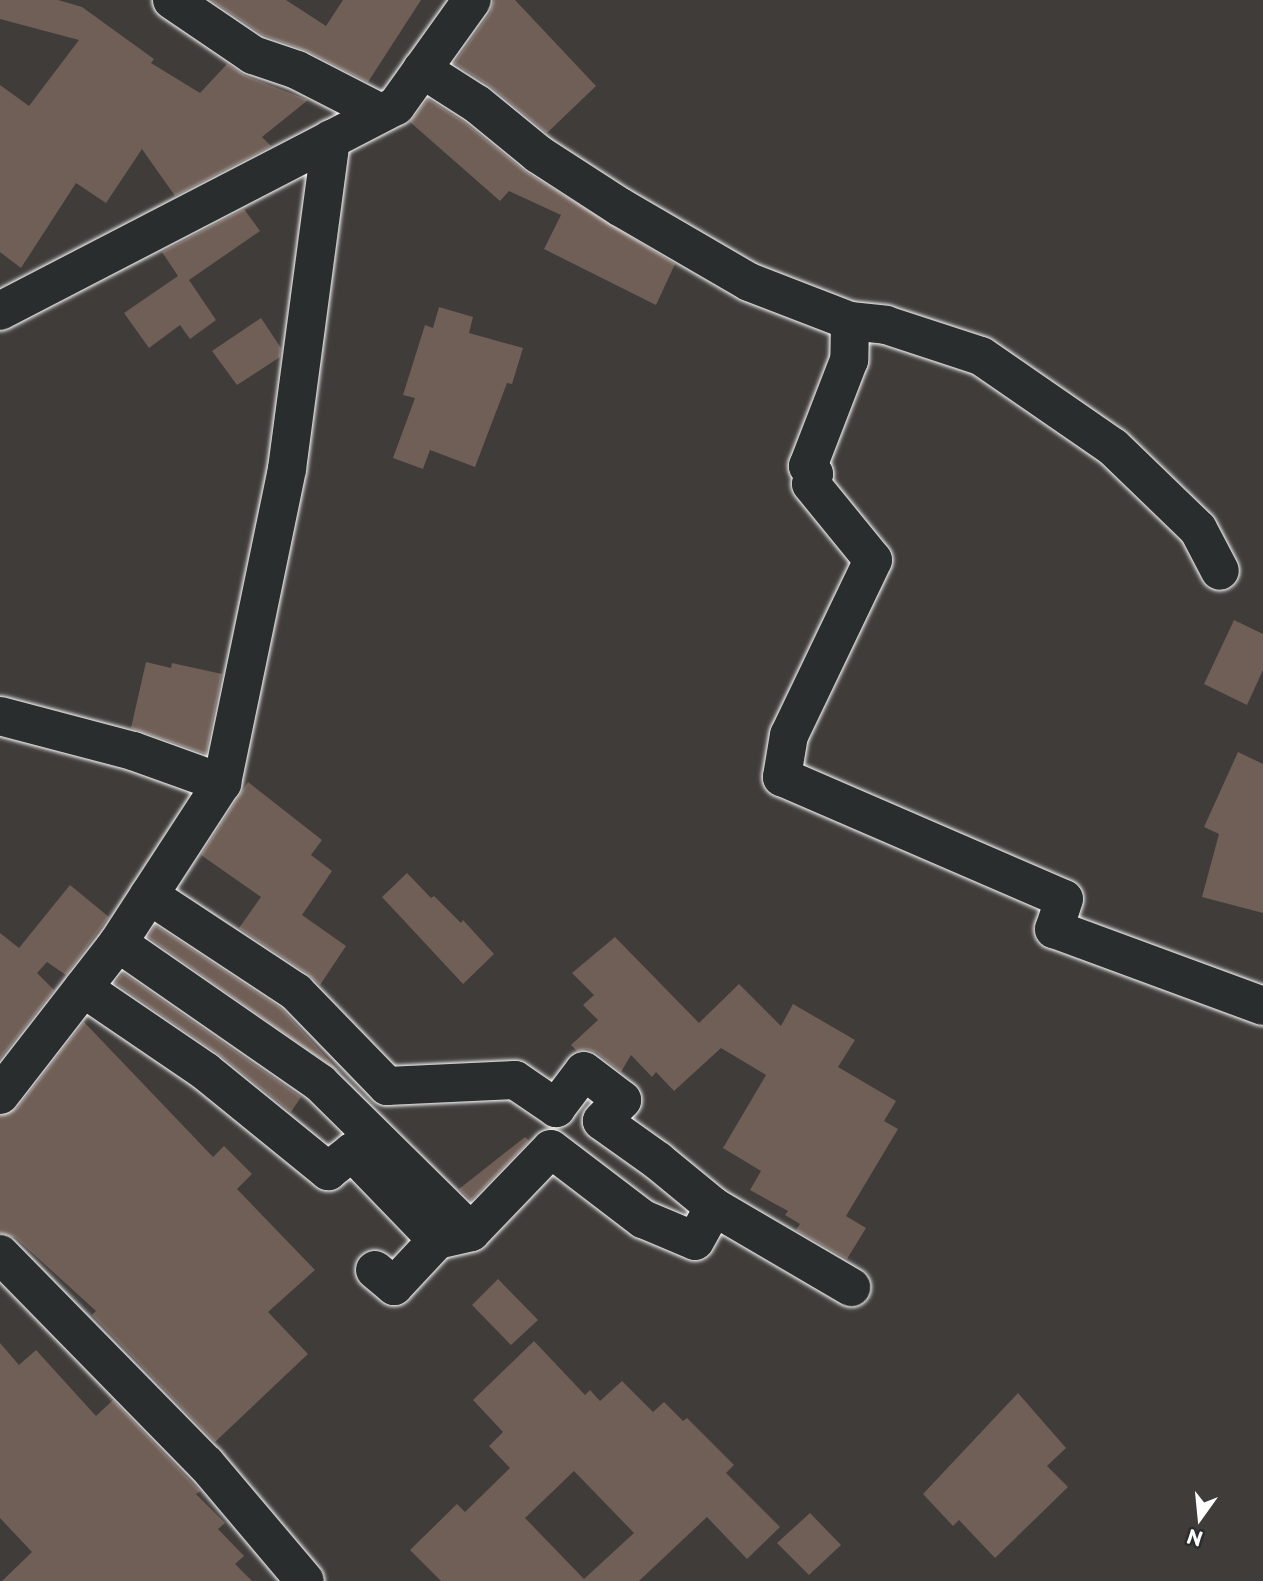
<!DOCTYPE html>
<html>
<head>
<meta charset="utf-8">
<style>
	body { margin:0 }
	#map { position:relative; width:1263px; height:1581px; overflow:hidden; background:#3f3c3a; font-family:"Playpen Sans",sans-serif }
	div>[style] { position:absolute }
	.building>* { inset:0; background:#705f57 }
	.roads { filter:drop-shadow(0 0 2px #fff) drop-shadow(0 0 2px #fff) }
	.minor>* { height:38px; margin:-19px; padding:0 19px; transform-origin:19px; border-radius:19px; background:#2a2d2e }
	.tertiary>* { height:38px; margin:-19px; padding:0 19px; transform-origin:19px; border-radius:19px; background:#2a2d2e }
	span { translate:-50% -50%; white-space:nowrap; text-align:center; line-height:1.15; -webkit-text-stroke:5px #2a2d2e; paint-order:stroke }
	.north { position:absolute; left:1165px; top:1483px; width:70px; height:70px; -webkit-text-stroke:5px #2a2d2e; paint-order:stroke; rotate:195deg; font-size:19px; font-weight:700; line-height:28px; text-align:center; color:#fff }
	.north::after { content:''; display:block; margin:auto; width:24px; height:32px; background:#fff; clip-path:polygon(50% 0,100% 100%,50% 72%,0 100%) }
</style>
</head>
<body>
<div id="map">
	<div class="building">
		<i style="clip-path:polygon(0 0,58px 0,82px 7px,154px 59px,151px 63px,200px 93px,227px 64px,246px 76px,308px 100px,262px 137px,271px 146px,175px 196px,142px 149px,106px 203px,76px 183px,21px 268px,0 252px,0 85px,29px 106px,79px 40px,0 19px)"></i>
		<i style="clip-path:polygon(211px 0,286px 0,326px 26px,343px 0,421px 0,368px 82px,307px 51px,263px 35px)"></i>
		<i style="clip-path:polygon(494px 0,515px 0,596px 86px,547px 133px,491px 87px,454px 63px,490px 13px)"></i>
		<i style="clip-path:polygon(428px 99px,464px 122px,526px 172px,675px 264px,656px 305px,544px 249px,561px 215px,509px 191px,500px 201px,410px 122px)"></i>
		<i style="clip-path:polygon(244px 209px,260px 231px,189px 280px,216px 320px,190px 339px,180px 325px,149px 348px,124px 313px,178px 276px,162px 252px)"></i>
		<i style="clip-path:polygon(439px 307px,473px 317px,469px 333px,523px 348px,512px 384px,507px 383px,475px 467px,430px 450px,423px 469px,393px 458px,415px 398px,403px 395px,425px 325px,433px 328px)"></i>
		<i style="clip-path:polygon(261px 318px,281px 348px,280px 357px,237px 385px,212px 351px)"></i>
		<i style="clip-path:polygon(1234px 620px,1263px 634px,1263px 670px,1247px 705px,1204px 684px)"></i>
		<i style="clip-path:polygon(146px 662px,171px 668px,172px 663px,222px 674px,206px 754px,131px 728px)"></i>
		<i style="clip-path:polygon(1238px 752px,1263px 764px,1263px 913px,1202px 897px,1219px 834px,1204px 827px)"></i>
		<i style="clip-path:polygon(248px 782px,322px 840px,311px 855px,332px 871px,302px 915px,346px 946px,320px 985px,308px 974px,239px 928px,261px 897px,201px 855px)"></i>
		<i style="clip-path:polygon(407px 873px,431px 898px,434px 896px,461px 923px,463px 920px,494px 954px,463px 984px,382px 897px)"></i>
		<i style="clip-path:polygon(70px 885px,109px 917px,66px 975px,47px 962px,37px 973px,54px 990px,0 1059px,0 933px,19px 948px)"></i>
		<i style="clip-path:polygon(155px 925px,282px 1009px,341px 1073px,148px 937px)"></i>
		<i style="clip-path:polygon(615px 937px,699px 1023px,739px 984px,781px 1026px,793px 1004px,855px 1040px,838px 1067px,896px 1101px,884px 1121px,898px 1129px,846px 1216px,866px 1228px,847px 1259px,796px 1230px,800px 1224px,785px 1215px,788px 1211px,750px 1190px,761px 1171px,723px 1148px,766px 1075px,721px 1048px,674px 1091px,656px 1072px,652px 1077px,631px 1055px,621px 1072px,597px 1053px,587px 1049px,577px 1051px,571px 1045px,598px 1020px,583px 1005px,594px 995px,572px 973px)"></i>
		<i style="clip-path:polygon(123px 973px,301px 1097px,291px 1112px,217px 1053px,115px 983px)"></i>
		<i style="clip-path:polygon(84px 1022px,213px 1157px,224px 1146px,252px 1174px,237px 1189px,315px 1270px,268px 1312px,308px 1354px,215px 1442px,92px 1315px,96px 1311px,16px 1238px,0 1233px,0 1116px,17px 1108px)"></i>
		<i style="clip-path:polygon(525px 1137px,529px 1141px,471px 1201px,459px 1189px)"></i>
		<i style="clip-path:polygon(498px 1279px,538px 1320px,511px 1345px,472px 1305px)"></i>
		<i style="clip-path:polygon(evenodd,534px 1341px,585px 1395px,590px 1390px,600px 1401px,622px 1381px,653px 1412px,664px 1402px,683px 1421px,687px 1418px,734px 1465px,726px 1473px,780px 1527px,747px 1559px,707px 1517px,639px 1581px,441px 1581px,410px 1550px,457px 1504px,465px 1512px,510px 1468px,489px 1446px,503px 1432px,473px 1400px,534px 1341px,574px 1471px,634px 1533px,584px 1579px,525px 1518px,574px 1471px)"></i>
		<i style="clip-path:polygon(0 1343px,19px 1365px,36px 1350px,96px 1416px,113px 1400px,200px 1491px,196px 1494px,225px 1523px,218px 1529px,244px 1556px,235px 1564px,252px 1581px,2px 1581px,32px 1552px,0 1518px)"></i>
		<i style="clip-path:polygon(1018px 1393px,1066px 1448px,1047px 1466px,1068px 1487px,995px 1558px,959px 1520px,953px 1526px,923px 1494px)"></i>
		<i style="clip-path:polygon(810px 1513px,841px 1545px,809px 1575px,777px 1543px)"></i>
	</div>
	<div class="roads">
		<div class="minor">
			<i style="left:172px;top:0;width:98px;rotate:34.2deg"></i>
			<i style="left:253px;top:55px;width:46px;rotate:18.8deg"></i>
			<i style="left:297px;top:70px;width:94px;rotate:27.1deg"></i>
			<i style="left:422px;top:69px;width:65px;rotate:32.5deg"></i>
			<i style="left:477px;top:104px;width:79px;rotate:39.3deg"></i>
			<i style="left:538px;top:154px;width:98px;rotate:32.9deg"></i>
			<i style="left:620px;top:207px;width:149px;rotate:30.2deg"></i>
			<i style="left:749px;top:282px;width:108px;rotate:21.1deg"></i>
			<i style="left:850px;top:321px;width:36px;rotate:6deg"></i>
			<i style="left:886px;top:325px;width:100px;rotate:18.1deg"></i>
			<i style="left:981px;top:356px;width:160px;rotate:34.6deg"></i>
			<i style="left:1113px;top:447px;width:118px;rotate:44deg"></i>
			<i style="left:1198px;top:529px;width:47px;rotate:62.4deg"></i>
			<i style="left:850px;top:321px;width:39px;rotate:91deg"></i>
			<i style="left:849px;top:360px;width:114px;rotate:111.1deg"></i>
			<i style="left:808px;top:466px;width:10px;rotate:53deg"></i>
			<i style="left:814px;top:474px;width:10px;rotate:107deg"></i>
			<i style="left:811px;top:484px;width:98px;rotate:50.8deg"></i>
			<i style="left:873px;top:560px;width:194px;rotate:115.6deg"></i>
			<i style="left:789px;top:735px;width:43px;rotate:99.5deg"></i>
			<i style="left:782px;top:777px;width:307px;rotate:23.4deg"></i>
			<i style="left:1064px;top:899px;width:32px;rotate:108deg"></i>
			<i style="left:1054px;top:929px;width:223px;rotate:20.2deg"></i>
			<i style="left:0;top:716px;width:138px;rotate:14.7deg"></i>
			<i style="left:133px;top:751px;width:95px;rotate:19.8deg"></i>
			<i style="left:149px;top:895px;width:176px;rotate:33.4deg"></i>
			<i style="left:296px;top:992px;width:131px;rotate:45.9deg"></i>
			<i style="left:387px;top:1086px;width:128px;rotate:-2.7deg"></i>
			<i style="left:515px;top:1080px;width:50px;rotate:34.3deg"></i>
			<i style="left:556px;top:1108px;width:46px;rotate:-52.9deg"></i>
			<i style="left:584px;top:1071px;width:48px;rotate:37.3deg"></i>
			<i style="left:622px;top:1100px;width:29px;rotate:134deg"></i>
			<i style="left:602px;top:1121px;width:69px;rotate:35.5deg"></i>
			<i style="left:658px;top:1161px;width:72px;rotate:39.4deg"></i>
			<i style="left:118px;top:943px;width:246px;rotate:34.7deg"></i>
			<i style="left:320px;top:1083px;width:212px;rotate:44.6deg"></i>
			<i style="left:83px;top:988px;width:148px;rotate:34.2deg"></i>
			<i style="left:205px;top:1071px;width:159px;rotate:39.1deg"></i>
			<i style="left:328px;top:1171px;width:31px;rotate:-38deg"></i>
			<i style="left:352px;top:1152px;width:122px;rotate:46deg"></i>
			<i style="left:0;top:1095px;width:192px;rotate:-52.2deg"></i>
			<i style="left:118px;top:943px;width:191px;rotate:-57deg"></i>
			<i style="left:222px;top:783px;width:321px;rotate:-78.3deg"></i>
			<i style="left:287px;top:469px;width:333px;rotate:-82.4deg"></i>
			<i style="left:0;top:1254px;width:294px;rotate:45.6deg"></i>
			<i style="left:206px;top:1464px;width:153px;rotate:49.8deg"></i>
			<i style="left:375px;top:1270px;width:25px;rotate:40deg"></i>
			<i style="left:394px;top:1286px;width:63px;rotate:-46.9deg"></i>
			<i style="left:437px;top:1240px;width:35px;rotate:-13deg"></i>
			<i style="left:471px;top:1232px;width:115px;rotate:-46.1deg"></i>
			<i style="left:551px;top:1149px;width:116px;rotate:37.3deg"></i>
			<i style="left:643px;top:1219px;width:56px;rotate:22.9deg"></i>
			<i style="left:695px;top:1241px;width:39px;rotate:-61deg"></i>
			<i style="left:714px;top:1207px;width:159px;rotate:30.3deg"></i>
		</div>
		<div class="tertiary">
			<i style="left:0;top:311px;width:446px;rotate:-27.4deg"></i>
			<i style="left:396px;top:106px;width:130px;rotate:-54.4deg"></i>
		</div>
	</div>
	<div class="north">N</div>
</div>
</body>
</html>
